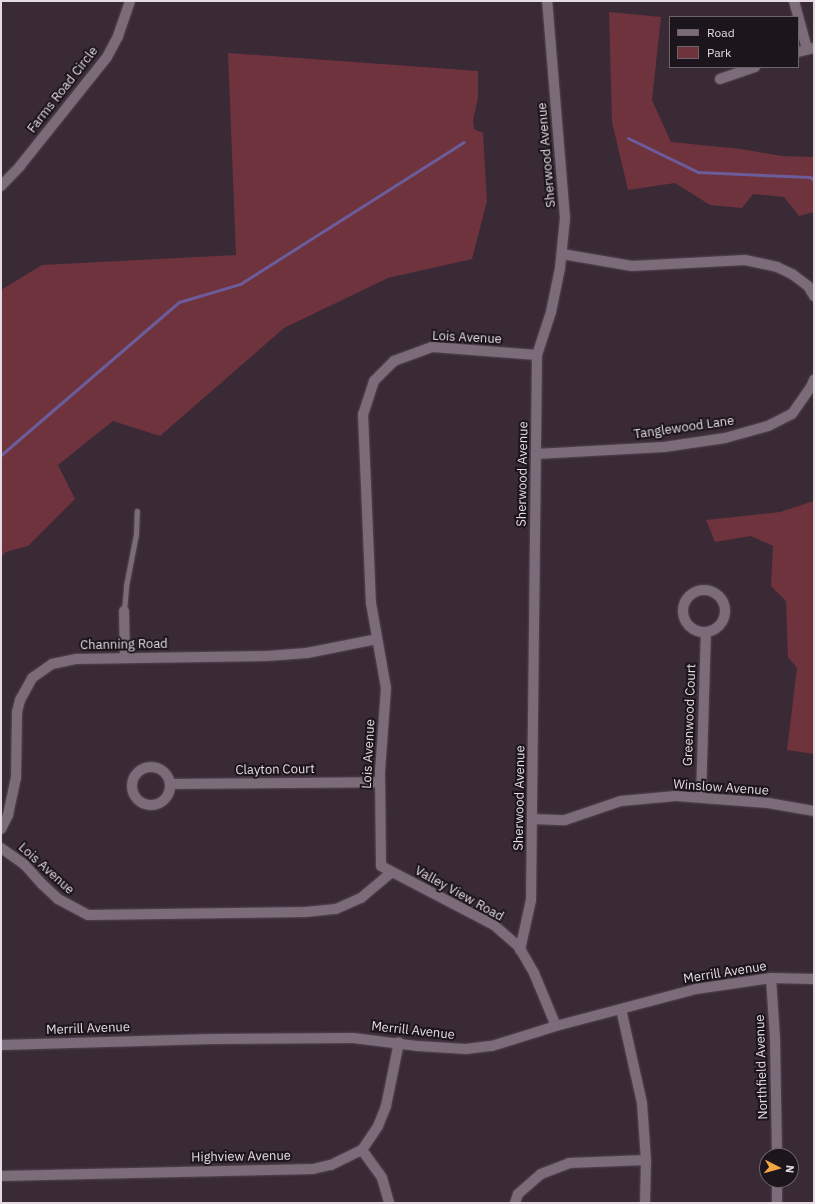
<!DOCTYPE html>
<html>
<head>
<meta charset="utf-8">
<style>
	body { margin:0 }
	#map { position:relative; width:815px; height:1204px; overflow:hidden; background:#392a36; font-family:"IBM Plex Sans",sans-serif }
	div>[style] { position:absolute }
	.green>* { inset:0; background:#6e333d }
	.stream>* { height:3px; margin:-1.5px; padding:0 1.5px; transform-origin:1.5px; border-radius:1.5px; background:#6c5c9a }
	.roads { filter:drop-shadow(0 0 1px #534751) drop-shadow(0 0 1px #534751) }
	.service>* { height:5px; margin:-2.5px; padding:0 2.5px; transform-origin:2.5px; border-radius:2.5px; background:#7c6b78 }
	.minor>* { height:10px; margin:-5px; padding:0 5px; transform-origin:5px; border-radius:5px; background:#7c6b78 }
	.minor>.ring { margin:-5px; padding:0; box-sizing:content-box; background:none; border:10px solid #7c6b78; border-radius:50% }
	span { translate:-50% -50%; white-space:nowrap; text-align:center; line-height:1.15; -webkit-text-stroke:4px #1c151b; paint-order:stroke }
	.street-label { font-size:13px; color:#e5dbe3 }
	.frame { position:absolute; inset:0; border:2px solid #e5dbe3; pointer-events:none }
	.legend { position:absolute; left:669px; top:16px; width:130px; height:52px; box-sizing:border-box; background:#1c151b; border:1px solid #6c646b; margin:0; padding:5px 7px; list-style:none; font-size:12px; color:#e5dbe3 }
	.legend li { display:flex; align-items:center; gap:8px; height:20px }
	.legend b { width:20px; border:1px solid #6c646b }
	.north { position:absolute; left:759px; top:1148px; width:40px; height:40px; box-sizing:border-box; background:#1c151b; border:1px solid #6c646b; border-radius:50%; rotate:96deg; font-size:11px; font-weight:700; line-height:16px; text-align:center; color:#e5dbe3 }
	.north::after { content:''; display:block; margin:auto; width:14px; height:18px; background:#f3a443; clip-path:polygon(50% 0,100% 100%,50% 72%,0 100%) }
</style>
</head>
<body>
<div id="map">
	<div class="green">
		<i style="clip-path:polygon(609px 12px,661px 17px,652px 100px,671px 142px,741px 149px,782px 156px,814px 157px,814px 212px,799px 216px,784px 197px,753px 194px,742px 208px,710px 205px,675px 183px,628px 190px,612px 122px)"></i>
		<i style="clip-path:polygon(228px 53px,478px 71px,478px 98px,473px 120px,474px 129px,483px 133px,487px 201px,472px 259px,388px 278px,284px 328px,160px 436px,113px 421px,58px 465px,75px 499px,28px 546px,6px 552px,1px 557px,1px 290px,42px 265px,236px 255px)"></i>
		<i style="clip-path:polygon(814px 501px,814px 754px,787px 750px,797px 668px,788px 657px,786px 601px,771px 586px,773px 546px,751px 536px,715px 542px,706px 520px,780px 512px)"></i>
	</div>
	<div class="stream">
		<i style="left:628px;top:138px;width:78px;rotate:25.9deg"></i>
		<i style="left:698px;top:172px;width:112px;rotate:2.6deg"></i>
		<i style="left:810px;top:177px;width:5px;rotate:37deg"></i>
		<i style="left:1px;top:455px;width:235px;rotate:-40.7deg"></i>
		<i style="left:179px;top:302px;width:64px;rotate:-16.4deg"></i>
		<i style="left:240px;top:284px;width:265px;rotate:-32.4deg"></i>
	</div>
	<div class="roads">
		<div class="service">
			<i style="left:124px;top:611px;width:25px;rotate:-85deg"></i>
			<i style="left:126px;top:586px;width:53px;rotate:-79.1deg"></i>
			<i style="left:136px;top:534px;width:23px;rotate:-88deg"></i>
		</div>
		<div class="minor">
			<i style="left:794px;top:1px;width:50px;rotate:74.8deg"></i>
			<i style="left:798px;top:52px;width:16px;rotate:-14deg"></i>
			<i style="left:720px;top:79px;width:37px;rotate:-19deg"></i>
			<i style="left:1px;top:186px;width:28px;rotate:-46deg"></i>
			<i style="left:20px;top:166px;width:139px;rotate:-51.4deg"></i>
			<i style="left:107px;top:57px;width:24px;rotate:-62deg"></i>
			<i style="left:118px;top:36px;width:37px;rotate:-71deg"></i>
			<i style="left:562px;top:254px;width:71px;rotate:9.7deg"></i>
			<i style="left:632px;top:266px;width:113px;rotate:-3deg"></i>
			<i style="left:745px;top:260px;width:33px;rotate:12deg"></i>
			<i style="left:777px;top:267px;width:17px;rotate:25deg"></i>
			<i style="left:792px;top:274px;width:20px;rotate:37deg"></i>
			<i style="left:808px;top:286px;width:12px;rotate:59deg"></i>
			<i style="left:537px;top:355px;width:105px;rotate:-175.6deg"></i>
			<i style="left:432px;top:347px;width:40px;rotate:159.8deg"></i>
			<i style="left:394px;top:361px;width:28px;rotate:135deg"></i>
			<i style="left:374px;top:381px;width:35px;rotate:108deg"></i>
			<i style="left:363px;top:414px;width:189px;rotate:87.6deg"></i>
			<i style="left:371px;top:603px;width:86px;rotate:80deg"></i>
			<i style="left:386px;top:688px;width:83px;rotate:94.1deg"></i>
			<i style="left:380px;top:771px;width:95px;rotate:89.4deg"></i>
			<i style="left:381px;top:866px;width:127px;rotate:27.6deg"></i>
			<i style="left:494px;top:925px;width:33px;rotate:41deg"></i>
			<i style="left:519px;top:947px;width:30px;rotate:60deg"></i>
			<i style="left:534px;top:973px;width:57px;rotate:67.5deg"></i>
			<i style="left:536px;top:454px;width:128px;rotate:-3.1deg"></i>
			<i style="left:664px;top:447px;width:62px;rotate:-8.4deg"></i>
			<i style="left:725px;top:438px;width:45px;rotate:-15.6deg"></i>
			<i style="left:768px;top:426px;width:27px;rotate:-27deg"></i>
			<i style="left:792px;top:414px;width:33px;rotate:-55deg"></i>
			<i style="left:811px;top:387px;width:8px;rotate:-67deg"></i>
			<i class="ring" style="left:683px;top:590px;width:32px;height:32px"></i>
			<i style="left:124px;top:611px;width:47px;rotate:88.8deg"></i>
			<i class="ring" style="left:132px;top:767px;width:28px;height:28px"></i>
			<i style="left:170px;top:784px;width:210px;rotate:-0.5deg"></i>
			<i style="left:701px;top:798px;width:166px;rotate:-88.3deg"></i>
			<i style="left:532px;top:819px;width:33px;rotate:2deg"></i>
			<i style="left:565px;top:820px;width:59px;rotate:-18.7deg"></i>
			<i style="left:621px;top:801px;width:55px;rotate:-5.2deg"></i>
			<i style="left:676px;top:796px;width:92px;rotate:4.4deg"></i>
			<i style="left:768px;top:803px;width:47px;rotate:9.9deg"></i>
			<i style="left:1px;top:829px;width:16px;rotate:-63deg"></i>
			<i style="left:8px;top:815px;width:38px;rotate:-78deg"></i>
			<i style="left:16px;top:778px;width:66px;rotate:-89.1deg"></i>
			<i style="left:17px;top:712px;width:12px;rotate:-76deg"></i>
			<i style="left:20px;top:700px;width:25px;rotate:-61deg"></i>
			<i style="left:32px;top:678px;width:24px;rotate:-35deg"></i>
			<i style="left:52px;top:664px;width:25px;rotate:-12deg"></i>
			<i style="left:76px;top:659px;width:191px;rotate:-0.9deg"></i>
			<i style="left:267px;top:656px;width:40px;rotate:-4.3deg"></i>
			<i style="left:307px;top:653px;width:71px;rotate:-11.3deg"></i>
			<i style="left:1px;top:848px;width:28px;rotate:35deg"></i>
			<i style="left:24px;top:864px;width:27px;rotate:48deg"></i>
			<i style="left:42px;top:884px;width:22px;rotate:43deg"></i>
			<i style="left:58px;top:899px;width:34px;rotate:28deg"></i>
			<i style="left:88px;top:915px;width:218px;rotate:-0.8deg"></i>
			<i style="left:306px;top:912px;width:30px;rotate:-6deg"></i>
			<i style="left:336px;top:909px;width:27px;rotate:-24deg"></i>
			<i style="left:361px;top:898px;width:40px;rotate:-40deg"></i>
			<i style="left:520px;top:950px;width:51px;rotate:-77.6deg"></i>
			<i style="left:531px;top:900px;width:545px;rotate:-89.37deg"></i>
			<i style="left:537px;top:355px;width:45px;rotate:-72deg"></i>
			<i style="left:551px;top:312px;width:45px;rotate:-78.4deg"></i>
			<i style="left:560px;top:268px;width:50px;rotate:-84.3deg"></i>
			<i style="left:565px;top:218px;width:218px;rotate:-94.7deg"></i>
			<i style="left:771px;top:978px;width:60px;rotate:86.2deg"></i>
			<i style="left:775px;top:1038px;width:118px;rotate:89deg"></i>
			<i style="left:621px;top:1009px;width:96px;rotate:77.4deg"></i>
			<i style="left:642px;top:1103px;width:57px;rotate:86deg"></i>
			<i style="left:646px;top:1160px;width:43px;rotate:91.3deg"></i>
			<i style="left:1px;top:1045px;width:211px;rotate:-1.6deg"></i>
			<i style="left:212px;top:1039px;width:141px;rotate:-0.4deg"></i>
			<i style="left:353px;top:1038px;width:64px;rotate:7.1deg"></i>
			<i style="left:417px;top:1046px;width:49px;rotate:3.5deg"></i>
			<i style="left:466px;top:1049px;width:26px;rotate:-7deg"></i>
			<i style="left:492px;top:1046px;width:67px;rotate:-17.4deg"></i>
			<i style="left:556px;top:1026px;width:145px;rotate:-14.8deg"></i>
			<i style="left:696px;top:989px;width:76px;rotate:-8.3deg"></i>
			<i style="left:771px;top:978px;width:43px;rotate:1.3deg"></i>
			<i style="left:362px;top:1150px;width:34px;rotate:54deg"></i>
			<i style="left:382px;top:1178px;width:26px;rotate:74deg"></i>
			<i style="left:1px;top:1176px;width:312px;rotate:-1.3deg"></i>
			<i style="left:313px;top:1169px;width:18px;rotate:-13deg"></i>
			<i style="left:331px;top:1165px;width:34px;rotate:-26deg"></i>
			<i style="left:362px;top:1150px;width:29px;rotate:-56deg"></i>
			<i style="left:378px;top:1126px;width:22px;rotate:-68deg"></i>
			<i style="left:386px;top:1106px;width:65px;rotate:-78.5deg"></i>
			<i style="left:515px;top:1203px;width:9px;rotate:-72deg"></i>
			<i style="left:518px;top:1194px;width:30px;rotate:-41deg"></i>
			<i style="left:541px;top:1174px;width:30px;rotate:-21deg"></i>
			<i style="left:569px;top:1163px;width:77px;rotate:-2.2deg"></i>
			<i style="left:777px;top:1203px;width:23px;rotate:-90deg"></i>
		</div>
	</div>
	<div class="street-label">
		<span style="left:63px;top:90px;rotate:-52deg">Farms Road Circle</span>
		<span style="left:547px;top:155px;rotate:-95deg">Sherwood Avenue</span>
		<span style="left:467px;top:338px;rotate:3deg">Lois Avenue</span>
		<span style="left:684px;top:428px;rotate:-8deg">Tanglewood Lane</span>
		<span style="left:523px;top:474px;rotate:-89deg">Sherwood Avenue</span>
		<span style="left:124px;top:645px;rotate:-1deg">Channing Road</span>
		<span style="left:690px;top:715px;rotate:-88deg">Greenwood Court</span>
		<span style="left:369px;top:754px;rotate:-87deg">Lois Avenue</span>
		<span style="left:275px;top:770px;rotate:-1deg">Clayton Court</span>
		<span style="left:721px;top:788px;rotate:4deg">Winslow Avenue</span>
		<span style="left:520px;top:798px;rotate:-89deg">Sherwood Avenue</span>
		<span style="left:46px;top:869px;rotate:42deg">Lois Avenue</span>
		<span style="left:459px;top:894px;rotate:29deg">Valley View Road</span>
		<span style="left:725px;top:973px;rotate:-9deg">Merrill Avenue</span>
		<span style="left:88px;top:1029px;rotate:-2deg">Merrill Avenue</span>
		<span style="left:413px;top:1031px;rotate:6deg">Merrill Avenue</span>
		<span style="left:762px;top:1067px;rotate:-92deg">Northfield Avenue</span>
		<span style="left:241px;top:1157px;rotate:-1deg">Highview Avenue</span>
	</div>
	<div class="frame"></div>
	<ul class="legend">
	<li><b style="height:5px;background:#7c6b78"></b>Road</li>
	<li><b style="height:11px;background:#6e333d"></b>Park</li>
	</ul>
	<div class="north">N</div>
</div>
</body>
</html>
